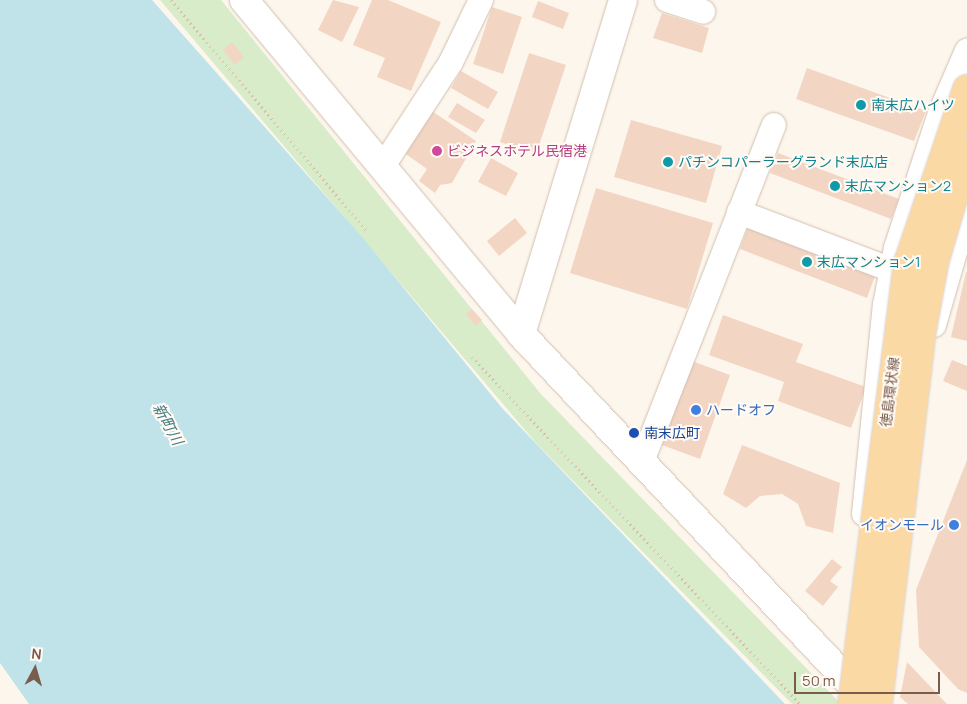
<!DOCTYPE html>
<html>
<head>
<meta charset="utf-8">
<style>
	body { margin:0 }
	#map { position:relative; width:967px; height:704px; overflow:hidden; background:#fdf6ec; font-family:Manrope,"Noto Sans JP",sans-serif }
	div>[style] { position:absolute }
	.green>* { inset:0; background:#d8ecc9 }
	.water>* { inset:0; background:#bfe3e8 }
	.building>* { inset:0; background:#f3d5c3 }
	.path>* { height:3px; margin-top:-1.5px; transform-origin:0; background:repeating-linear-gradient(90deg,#d9b8a5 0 1px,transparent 0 5px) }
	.roads { filter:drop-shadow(0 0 1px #d1beb0) drop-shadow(0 0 1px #d1beb0) }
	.street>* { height:24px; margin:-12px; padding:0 12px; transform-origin:12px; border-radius:12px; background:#fff }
	.secondary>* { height:28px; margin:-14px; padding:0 14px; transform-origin:14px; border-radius:14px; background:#fff }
	.bridges { filter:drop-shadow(0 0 1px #dad1cd) drop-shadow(0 0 1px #dad1cd) }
	.primary-bridge>* { height:28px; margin:-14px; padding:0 14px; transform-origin:14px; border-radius:14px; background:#fbd9a5 }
	.dots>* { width:14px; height:14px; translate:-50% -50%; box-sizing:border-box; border:2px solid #fffaf3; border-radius:50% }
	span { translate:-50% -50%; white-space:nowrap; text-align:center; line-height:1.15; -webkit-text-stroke:4px #fffaf3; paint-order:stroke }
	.culture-label { font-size:14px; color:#0d838f }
	.left { translate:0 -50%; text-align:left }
	.hotel-label { font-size:14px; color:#b23c85 }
	.street-label { font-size:14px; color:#7a5c4d }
	.shop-label { font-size:14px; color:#366cbe }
	.right { translate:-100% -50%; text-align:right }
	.transit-label { font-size:14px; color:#164399 }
	.water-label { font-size:15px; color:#437c86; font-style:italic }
	.north { position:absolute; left:10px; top:644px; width:50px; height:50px; -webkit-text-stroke:4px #fffaf3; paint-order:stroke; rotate:6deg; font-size:14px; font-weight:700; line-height:20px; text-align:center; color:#7a5c4d }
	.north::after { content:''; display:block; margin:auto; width:18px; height:22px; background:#7a5c4d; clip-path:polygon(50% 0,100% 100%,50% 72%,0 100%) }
	.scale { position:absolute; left:794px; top:672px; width:146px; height:22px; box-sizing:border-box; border:2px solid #7a5c4d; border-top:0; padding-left:6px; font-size:15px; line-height:18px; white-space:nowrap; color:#7a5c4d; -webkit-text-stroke:4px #fffaf3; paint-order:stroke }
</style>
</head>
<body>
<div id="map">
	<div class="green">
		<i style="clip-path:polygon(160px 0,221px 0,540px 393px,841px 704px,792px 704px,536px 443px)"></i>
	</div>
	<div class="water">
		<i style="clip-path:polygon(0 0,152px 0,362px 237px,502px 408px,785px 704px,29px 704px,0 663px)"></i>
	</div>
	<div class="building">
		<i style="clip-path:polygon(333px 0,359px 7px,342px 42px,318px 30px)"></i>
		<i style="clip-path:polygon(372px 0,388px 0,441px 22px,411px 91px,377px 77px,385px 58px,353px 45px)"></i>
		<i style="clip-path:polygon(538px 1px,569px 13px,563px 29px,532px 17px)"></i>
		<i style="clip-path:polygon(492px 7px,522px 17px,503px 74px,473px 64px)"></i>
		<i style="clip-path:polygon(662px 13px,709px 28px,702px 53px,653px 38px)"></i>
		<i style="clip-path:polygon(232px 42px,244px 57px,235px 65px,223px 50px)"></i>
		<i style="clip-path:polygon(529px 53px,566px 65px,536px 154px,500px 142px)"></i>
		<i style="clip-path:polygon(807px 68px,926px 111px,914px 141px,796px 99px)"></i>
		<i style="clip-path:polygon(461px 71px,498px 92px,488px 109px,451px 88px)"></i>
		<i style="clip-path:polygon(457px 103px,485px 120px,476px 133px,448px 117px)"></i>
		<i style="clip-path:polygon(432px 111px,476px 141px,452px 183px,440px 185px,435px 193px,419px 181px,427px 169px,403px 152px)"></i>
		<i style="clip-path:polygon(631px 120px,722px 146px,706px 203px,614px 177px)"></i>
		<i style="clip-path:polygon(778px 153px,899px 199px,891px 219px,770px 173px)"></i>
		<i style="clip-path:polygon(491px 158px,518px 173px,506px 196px,478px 182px)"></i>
		<i style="clip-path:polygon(596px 188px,713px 223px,687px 309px,570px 273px)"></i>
		<i style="clip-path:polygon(515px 218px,527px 233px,499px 256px,487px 241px)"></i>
		<i style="clip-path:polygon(748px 227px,875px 276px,867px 298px,740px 249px)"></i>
		<i style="clip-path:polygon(966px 272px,967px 272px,967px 341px,951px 337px)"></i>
		<i style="clip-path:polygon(472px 309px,482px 320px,476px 326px,466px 314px)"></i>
		<i style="clip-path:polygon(723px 315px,803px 344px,796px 362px,866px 387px,851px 428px,778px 401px,784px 382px,709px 355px)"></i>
		<i style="clip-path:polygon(952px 360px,967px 366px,967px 391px,943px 381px)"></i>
		<i style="clip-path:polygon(692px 361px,730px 375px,700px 459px,662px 445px)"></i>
		<i style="clip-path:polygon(742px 445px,840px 483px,833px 533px,806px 526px,798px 504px,782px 494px,760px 496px,746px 508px,723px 494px)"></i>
		<i style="clip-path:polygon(967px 460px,967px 693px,958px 689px,919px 647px,916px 590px)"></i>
		<i style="clip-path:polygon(832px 559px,842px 567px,830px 581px,838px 587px,823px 606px,805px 591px)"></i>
		<i style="clip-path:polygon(907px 662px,947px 704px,908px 704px,900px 697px)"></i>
	</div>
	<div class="path">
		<i style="left:171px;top:0;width:302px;rotate:49.7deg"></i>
		<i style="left:472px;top:357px;width:477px;rotate:46.6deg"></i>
	</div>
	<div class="roads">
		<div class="street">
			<i style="left:667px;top:0;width:38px;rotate:18deg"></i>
			<i style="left:383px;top:166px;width:124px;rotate:-56.8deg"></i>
			<i style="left:451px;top:62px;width:69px;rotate:-64.2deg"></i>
			<i style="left:739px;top:212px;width:164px;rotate:20.8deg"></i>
			<i style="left:934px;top:325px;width:119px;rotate:-73.9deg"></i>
			<i style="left:641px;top:464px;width:364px;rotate:-68.6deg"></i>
			<i style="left:864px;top:514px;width:210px;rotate:-84.3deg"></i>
			<i style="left:885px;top:305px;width:58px;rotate:-79.1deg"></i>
			<i style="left:896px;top:248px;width:142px;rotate:-71.9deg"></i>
			<i style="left:940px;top:113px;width:68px;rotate:-66.5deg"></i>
		</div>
		<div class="secondary">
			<i style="left:244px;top:0;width:434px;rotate:50.3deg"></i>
			<i style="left:521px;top:334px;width:504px;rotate:46.69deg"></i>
			<i style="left:521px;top:334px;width:349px;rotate:-73deg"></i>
		</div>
	</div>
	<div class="bridges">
		<div class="primary-bridge">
			<i style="left:852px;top:704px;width:445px;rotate:-82.8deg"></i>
			<i style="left:908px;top:263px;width:184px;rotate:-71.3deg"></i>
			<i style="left:878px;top:704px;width:371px;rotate:-83.3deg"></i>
			<i style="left:921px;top:336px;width:77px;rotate:-79.6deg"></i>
			<i style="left:935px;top:260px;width:113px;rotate:-73.5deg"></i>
		</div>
	</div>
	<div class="dots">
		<i style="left:861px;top:105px;background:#0f9aa8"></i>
		<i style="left:437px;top:151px;background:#d1479c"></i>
		<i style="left:668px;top:162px;background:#0f9aa8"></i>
		<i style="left:835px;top:186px;background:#0f9aa8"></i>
		<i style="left:807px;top:262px;background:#0f9aa8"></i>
		<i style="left:696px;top:410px;background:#3f7fe0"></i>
		<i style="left:634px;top:433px;background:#1a4fb4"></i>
		<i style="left:954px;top:525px;background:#3f7fe0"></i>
	</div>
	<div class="culture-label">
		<span class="left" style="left:871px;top:105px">南末広ハイツ</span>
		<span class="left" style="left:678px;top:162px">パチンコパーラーグランド末広店</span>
		<span class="left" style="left:845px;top:186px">末広マンション2</span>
		<span class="left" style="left:817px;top:262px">末広マンション1</span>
	</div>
	<div class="hotel-label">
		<span class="left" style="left:447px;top:151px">ビジネスホテル民宿港</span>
	</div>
	<div class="street-label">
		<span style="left:890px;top:392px;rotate:-83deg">徳島環状線</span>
	</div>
	<div class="shop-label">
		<span class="left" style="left:706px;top:410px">ハードオフ</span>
		<span class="right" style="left:944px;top:525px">イオンモール</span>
	</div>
	<div class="transit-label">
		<span class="left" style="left:644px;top:433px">南末広町</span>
	</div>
	<div class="water-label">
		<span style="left:168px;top:424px;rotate:61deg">新町川</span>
	</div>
	<div class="north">N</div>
	<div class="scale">50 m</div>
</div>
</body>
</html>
